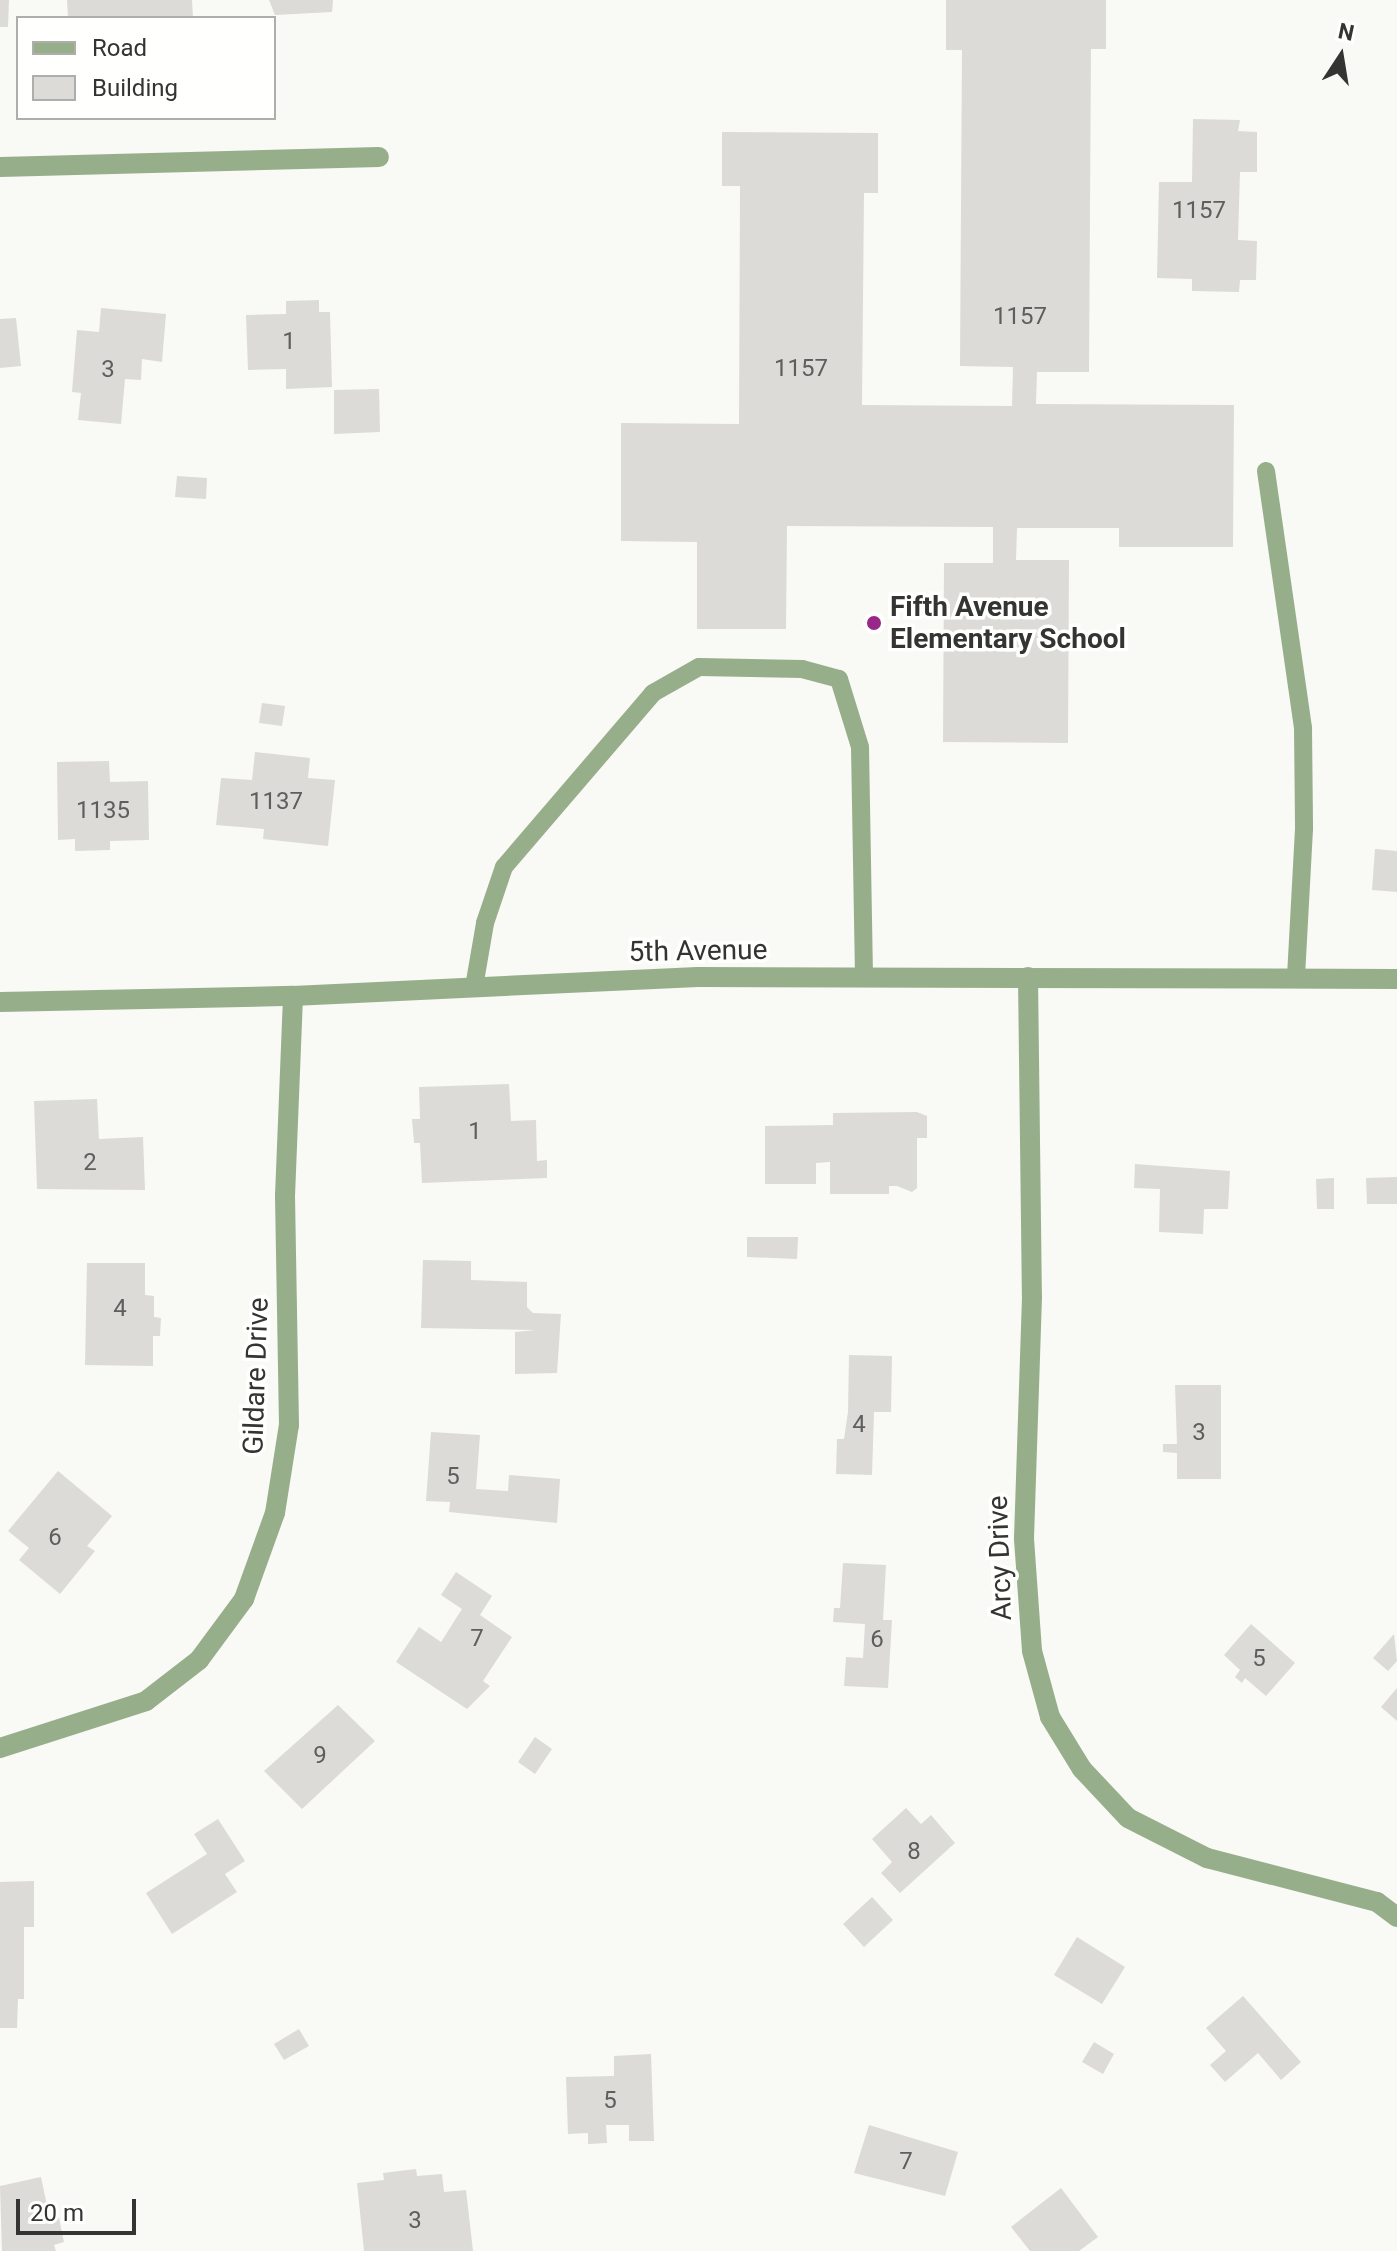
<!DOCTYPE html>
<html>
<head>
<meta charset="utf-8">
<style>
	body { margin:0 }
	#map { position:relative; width:1397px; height:2251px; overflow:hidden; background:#f9f9f6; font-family:Roboto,sans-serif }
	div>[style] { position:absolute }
	.building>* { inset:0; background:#dcdbd8 }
	.service>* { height:18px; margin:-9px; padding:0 9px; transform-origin:9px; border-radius:9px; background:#97ae8b }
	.minor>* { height:20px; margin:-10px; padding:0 10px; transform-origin:10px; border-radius:10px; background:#97ae8b }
	.tertiary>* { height:20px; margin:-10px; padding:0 10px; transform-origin:10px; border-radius:10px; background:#97ae8b }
	.dots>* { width:22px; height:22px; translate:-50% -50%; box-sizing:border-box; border:4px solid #fffffe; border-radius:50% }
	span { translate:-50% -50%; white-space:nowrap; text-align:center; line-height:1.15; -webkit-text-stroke:7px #fffffe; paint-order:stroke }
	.number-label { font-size:24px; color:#5e5e5c }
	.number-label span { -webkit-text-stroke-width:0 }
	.poi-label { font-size:28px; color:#343433; font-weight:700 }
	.left { translate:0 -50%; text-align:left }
	.street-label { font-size:28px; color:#343433 }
	.legend { position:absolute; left:16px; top:16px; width:260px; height:104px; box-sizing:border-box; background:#fffffe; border:2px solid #aeaead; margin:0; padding:10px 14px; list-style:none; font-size:24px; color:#343433 }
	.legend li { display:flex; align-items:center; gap:16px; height:40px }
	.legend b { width:40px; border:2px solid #aeaead }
	.north { position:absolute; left:1301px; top:16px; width:80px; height:80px; -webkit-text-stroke:6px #fffffe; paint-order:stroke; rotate:12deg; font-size:22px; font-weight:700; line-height:32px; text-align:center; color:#343433 }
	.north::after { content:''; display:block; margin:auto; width:28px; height:36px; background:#343433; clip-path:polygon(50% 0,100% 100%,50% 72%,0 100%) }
	.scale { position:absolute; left:16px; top:2199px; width:120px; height:36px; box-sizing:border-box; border:4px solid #343433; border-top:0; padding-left:10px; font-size:24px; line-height:28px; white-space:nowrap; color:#343433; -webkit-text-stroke:6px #fffffe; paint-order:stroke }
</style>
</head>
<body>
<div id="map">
	<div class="building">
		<i style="clip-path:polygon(0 0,9px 0,8px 27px,0 27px)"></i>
		<i style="clip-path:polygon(67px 0,192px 0,193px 18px,68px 18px)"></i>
		<i style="clip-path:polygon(269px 0,333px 0,332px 12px,275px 15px)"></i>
		<i style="clip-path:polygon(946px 0,1106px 0,1106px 49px,1091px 49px,1089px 372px,1037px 372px,1036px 404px,1234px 405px,1233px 547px,1119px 547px,1119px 528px,1017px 528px,1016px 560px,1069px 560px,1068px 743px,943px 742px,944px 563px,993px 563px,993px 527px,787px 526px,786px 629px,697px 629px,697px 542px,621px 541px,621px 423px,739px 424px,740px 186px,722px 186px,722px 132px,878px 133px,878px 193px,864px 193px,862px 405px,1012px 406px,1013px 367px,960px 366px,962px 50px,946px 50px)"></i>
		<i style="clip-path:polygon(1193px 119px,1240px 120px,1238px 131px,1257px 132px,1257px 172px,1240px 172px,1238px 240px,1257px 241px,1256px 280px,1240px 280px,1239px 292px,1192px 291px,1192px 279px,1157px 278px,1159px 182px,1192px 182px)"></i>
		<i style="clip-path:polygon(319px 300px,319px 312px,330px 312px,332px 387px,286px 389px,286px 369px,248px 370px,246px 315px,286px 314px,286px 301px)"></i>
		<i style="clip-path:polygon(101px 308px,166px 314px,162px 362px,142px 359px,141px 380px,125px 379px,121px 424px,78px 420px,81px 393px,72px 392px,77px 330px,99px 332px)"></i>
		<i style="clip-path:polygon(16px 318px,21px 366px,0 368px,0 319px)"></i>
		<i style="clip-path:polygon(379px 389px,380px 432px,334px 434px,334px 390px)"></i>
		<i style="clip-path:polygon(177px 476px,207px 478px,206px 499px,175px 497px)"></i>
		<i style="clip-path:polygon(262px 703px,285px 706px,282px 726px,259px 723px)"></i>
		<i style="clip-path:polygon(255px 752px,310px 758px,308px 778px,335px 780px,328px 846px,263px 839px,264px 829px,216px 825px,221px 778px,252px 780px)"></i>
		<i style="clip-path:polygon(109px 761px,110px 782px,148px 781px,149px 840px,110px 841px,110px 850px,75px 851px,75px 839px,58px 840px,57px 762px)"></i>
		<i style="clip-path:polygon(1375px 849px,1397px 851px,1397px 892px,1372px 890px)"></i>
		<i style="clip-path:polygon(509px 1084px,511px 1121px,536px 1120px,537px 1161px,547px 1160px,547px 1178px,422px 1183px,420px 1143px,414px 1143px,412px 1119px,420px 1119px,419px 1087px)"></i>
		<i style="clip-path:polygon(97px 1099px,99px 1139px,143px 1137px,145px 1190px,37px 1189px,34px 1101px)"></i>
		<i style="clip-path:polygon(917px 1112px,927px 1116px,927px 1138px,917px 1138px,917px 1188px,912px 1192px,897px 1186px,889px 1186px,889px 1194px,830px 1194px,830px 1162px,816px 1163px,816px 1184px,765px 1184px,765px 1126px,833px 1125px,833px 1113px)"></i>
		<i style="clip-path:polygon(1135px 1164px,1230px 1171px,1228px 1209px,1204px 1209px,1203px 1234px,1159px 1232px,1160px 1189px,1134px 1188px)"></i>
		<i style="clip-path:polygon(1397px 1177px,1397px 1204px,1367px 1204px,1366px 1178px)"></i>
		<i style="clip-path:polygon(1334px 1178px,1334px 1209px,1317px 1209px,1316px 1179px)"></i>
		<i style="clip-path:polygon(747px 1237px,798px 1237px,797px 1259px,747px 1257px)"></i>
		<i style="clip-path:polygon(423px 1260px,471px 1261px,471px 1280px,527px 1282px,527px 1307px,533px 1313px,561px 1314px,557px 1373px,515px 1374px,515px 1332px,536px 1330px,421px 1328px)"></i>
		<i style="clip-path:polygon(87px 1263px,145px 1263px,145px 1295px,154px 1296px,154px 1317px,161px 1318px,160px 1336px,153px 1336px,153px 1366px,85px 1365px)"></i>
		<i style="clip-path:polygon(849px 1355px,892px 1356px,891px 1412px,874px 1412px,872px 1475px,836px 1474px,837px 1439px,844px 1439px,848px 1412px)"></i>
		<i style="clip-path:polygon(1175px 1385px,1221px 1385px,1221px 1479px,1177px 1479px,1177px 1453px,1163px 1452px,1163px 1444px,1177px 1444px)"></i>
		<i style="clip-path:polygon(431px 1432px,480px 1435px,476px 1489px,508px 1491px,509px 1475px,560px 1479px,557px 1523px,449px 1512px,450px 1502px,426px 1501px)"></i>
		<i style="clip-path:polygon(58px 1471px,112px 1516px,87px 1546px,95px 1551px,60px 1594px,19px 1560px,29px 1548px,8px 1531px)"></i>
		<i style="clip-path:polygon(843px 1563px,886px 1565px,883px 1620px,892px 1620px,888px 1688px,844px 1686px,846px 1657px,863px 1658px,865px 1624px,833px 1622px,834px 1608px,840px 1608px)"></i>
		<i style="clip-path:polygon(456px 1572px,492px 1596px,480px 1615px,512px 1637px,483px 1681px,490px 1686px,467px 1709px,396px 1662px,419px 1627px,441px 1642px,462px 1609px,441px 1595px)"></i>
		<i style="clip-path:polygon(1251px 1624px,1295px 1663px,1266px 1696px,1245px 1678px,1242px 1683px,1235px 1677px,1240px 1670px,1224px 1655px)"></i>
		<i style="clip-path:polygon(1394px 1634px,1397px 1661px,1388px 1671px,1373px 1658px)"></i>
		<i style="clip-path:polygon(1397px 1688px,1397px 1721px,1381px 1707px)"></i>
		<i style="clip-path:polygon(338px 1705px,375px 1741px,302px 1809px,264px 1771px)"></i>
		<i style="clip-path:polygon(535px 1737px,552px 1749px,535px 1774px,518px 1762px)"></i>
		<i style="clip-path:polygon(906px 1808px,921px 1824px,931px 1815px,955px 1843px,900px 1893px,881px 1873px,892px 1862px,872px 1839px)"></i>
		<i style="clip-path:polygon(218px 1819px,245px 1861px,225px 1874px,237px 1892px,172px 1934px,146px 1893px,207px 1854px,194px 1834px)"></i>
		<i style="clip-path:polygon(34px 1881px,34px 1927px,24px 1927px,24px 1999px,18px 1999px,17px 2028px,0 2028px,0 1882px)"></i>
		<i style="clip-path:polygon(872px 1897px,893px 1920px,864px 1947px,843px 1924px)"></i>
		<i style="clip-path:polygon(1077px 1937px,1125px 1967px,1102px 2004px,1054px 1975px)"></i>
		<i style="clip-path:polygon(1243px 1996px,1301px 2062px,1281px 2080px,1258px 2053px,1225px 2082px,1210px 2065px,1226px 2051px,1206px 2028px)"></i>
		<i style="clip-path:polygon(299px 2029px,309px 2046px,284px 2060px,274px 2044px)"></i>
		<i style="clip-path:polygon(1094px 2042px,1114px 2054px,1103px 2074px,1082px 2062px)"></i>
		<i style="clip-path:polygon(651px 2054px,654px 2141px,629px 2141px,629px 2125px,606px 2125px,607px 2143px,588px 2144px,588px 2133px,568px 2134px,566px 2077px,614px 2076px,614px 2056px)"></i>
		<i style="clip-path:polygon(869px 2125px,958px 2152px,945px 2196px,854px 2173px)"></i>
		<i style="clip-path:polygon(416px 2169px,417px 2176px,442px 2174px,444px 2192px,466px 2190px,473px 2251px,364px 2251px,357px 2183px,384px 2180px,383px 2173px)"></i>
		<i style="clip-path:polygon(41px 2177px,50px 2220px,59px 2218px,64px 2242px,54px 2245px,56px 2251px,2px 2251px,0 2186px)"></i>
		<i style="clip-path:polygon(1061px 2188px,1098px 2237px,1079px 2251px,1030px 2251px,1011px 2227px)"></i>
	</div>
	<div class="service">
		<i style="left:1266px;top:471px;width:260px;rotate:81.8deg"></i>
		<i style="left:1303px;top:728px;width:101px;rotate:89.4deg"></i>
		<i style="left:1304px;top:829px;width:150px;rotate:93.1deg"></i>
		<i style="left:474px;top:987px;width:65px;rotate:-80.2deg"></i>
		<i style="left:485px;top:923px;width:59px;rotate:-71.3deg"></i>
		<i style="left:504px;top:867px;width:229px;rotate:-49.4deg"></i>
		<i style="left:653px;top:693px;width:53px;rotate:-29.5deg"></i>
		<i style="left:699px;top:667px;width:103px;rotate:1.1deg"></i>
		<i style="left:802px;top:669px;width:38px;rotate:15deg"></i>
		<i style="left:839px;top:679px;width:71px;rotate:72.8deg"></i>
		<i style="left:860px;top:747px;width:230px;rotate:89deg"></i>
	</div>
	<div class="minor">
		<i style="left:0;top:167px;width:379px;rotate:-1.5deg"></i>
		<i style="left:1028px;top:977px;width:320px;rotate:89.3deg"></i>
		<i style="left:1032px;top:1297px;width:242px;rotate:91.9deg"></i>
		<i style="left:1024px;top:1539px;width:112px;rotate:85.9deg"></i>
		<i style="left:1032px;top:1651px;width:68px;rotate:74.7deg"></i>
		<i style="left:1050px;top:1717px;width:61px;rotate:58.4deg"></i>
		<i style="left:1082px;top:1769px;width:67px;rotate:46.8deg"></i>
		<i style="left:1128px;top:1818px;width:89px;rotate:26.9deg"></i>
		<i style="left:1207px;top:1858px;width:176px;rotate:14.5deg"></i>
		<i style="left:1377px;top:1902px;width:25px;rotate:37deg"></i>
		<i style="left:0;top:1748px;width:153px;rotate:-17.8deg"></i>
		<i style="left:146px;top:1701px;width:67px;rotate:-37.7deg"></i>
		<i style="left:199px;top:1660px;width:76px;rotate:-53.6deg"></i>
		<i style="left:244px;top:1599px;width:91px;rotate:-70.2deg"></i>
		<i style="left:275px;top:1513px;width:89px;rotate:-81deg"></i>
		<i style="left:289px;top:1425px;width:229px;rotate:-91deg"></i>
		<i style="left:285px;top:1196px;width:200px;rotate:-87.7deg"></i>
	</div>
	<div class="tertiary">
		<i style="left:0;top:1002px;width:293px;rotate:-1.2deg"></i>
		<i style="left:293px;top:996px;width:405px;rotate:-2.7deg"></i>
		<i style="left:698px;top:977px;width:699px;rotate:0.16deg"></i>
	</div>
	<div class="dots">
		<i style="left:874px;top:623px;background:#972888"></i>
	</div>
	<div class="number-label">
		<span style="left:1199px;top:211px">1157</span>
		<span style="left:1020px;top:317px">1157</span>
		<span style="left:289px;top:342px">1</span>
		<span style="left:801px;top:369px">1157</span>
		<span style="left:108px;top:370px">3</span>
		<span style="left:276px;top:802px">1137</span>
		<span style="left:103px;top:811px">1135</span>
		<span style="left:475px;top:1132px">1</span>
		<span style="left:90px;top:1163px">2</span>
		<span style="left:120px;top:1309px">4</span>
		<span style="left:859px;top:1425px">4</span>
		<span style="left:1199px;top:1433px">3</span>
		<span style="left:453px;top:1477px">5</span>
		<span style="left:55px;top:1538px">6</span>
		<span style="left:477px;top:1639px">7</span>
		<span style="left:877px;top:1640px">6</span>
		<span style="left:1259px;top:1659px">5</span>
		<span style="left:320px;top:1756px">9</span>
		<span style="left:914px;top:1852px">8</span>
		<span style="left:610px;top:2101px">5</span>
		<span style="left:906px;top:2162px">7</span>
		<span style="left:415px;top:2221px">3</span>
	</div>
	<div class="poi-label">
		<span class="left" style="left:890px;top:623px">Fifth Avenue<br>Elementary School</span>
	</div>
	<div class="street-label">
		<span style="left:698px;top:951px;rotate:-1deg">5th Avenue</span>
		<span style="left:256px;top:1376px;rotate:-88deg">Gildare Drive</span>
		<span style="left:1000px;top:1558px;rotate:-92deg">Arcy Drive</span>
	</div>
	<ul class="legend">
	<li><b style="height:10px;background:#97ae8b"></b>Road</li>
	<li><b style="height:22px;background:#dcdbd8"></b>Building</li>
	</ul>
	<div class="north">N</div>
	<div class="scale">20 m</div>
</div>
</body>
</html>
